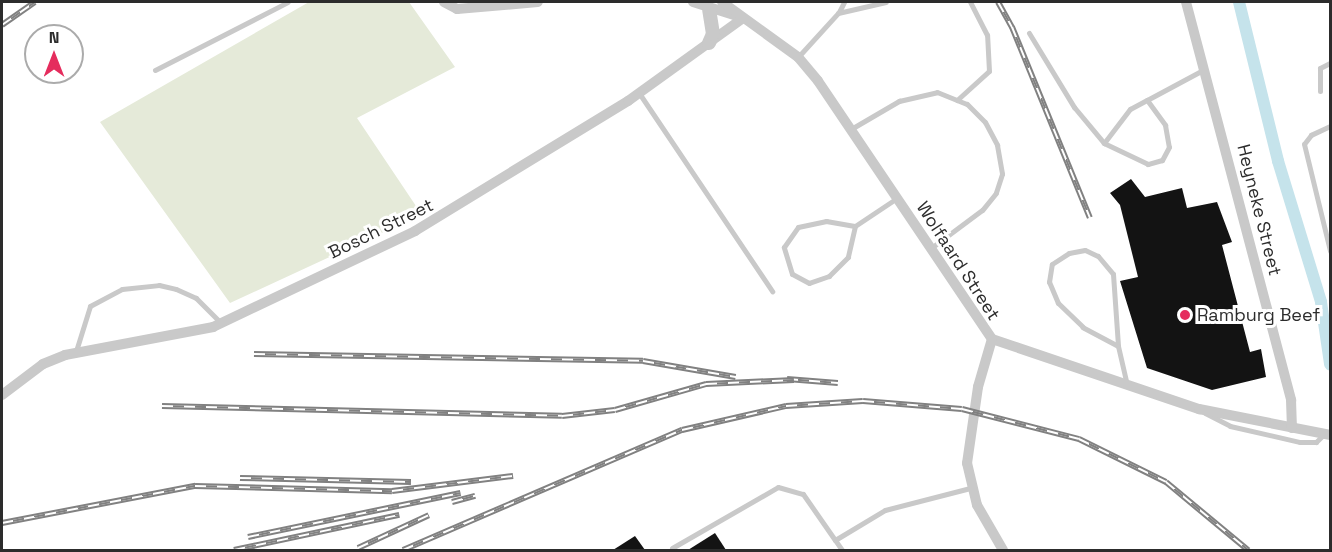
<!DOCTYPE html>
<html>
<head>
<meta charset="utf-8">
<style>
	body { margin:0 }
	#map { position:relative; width:1332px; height:552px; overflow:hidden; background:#fff; font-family:"Space Grotesk",sans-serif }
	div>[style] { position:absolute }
	.green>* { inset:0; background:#e5ead9 }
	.canal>* { height:12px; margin:-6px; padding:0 6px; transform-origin:6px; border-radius:6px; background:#c5e3eb }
	.building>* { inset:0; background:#131313 }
	.service>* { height:5px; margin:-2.5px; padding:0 2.5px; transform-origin:2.5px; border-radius:2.5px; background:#c9c9c9 }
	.minor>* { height:10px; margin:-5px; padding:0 5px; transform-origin:5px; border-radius:5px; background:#c9c9c9 }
	.tertiary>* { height:14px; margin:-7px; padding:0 7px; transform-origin:7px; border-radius:7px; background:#c9c9c9 }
	.rail>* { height:6px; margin-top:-3px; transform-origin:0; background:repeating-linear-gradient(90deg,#fff 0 11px,#818181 0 22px); box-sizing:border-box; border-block:2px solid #818181 }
	.dots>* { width:16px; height:16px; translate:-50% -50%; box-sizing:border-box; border:3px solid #fff; border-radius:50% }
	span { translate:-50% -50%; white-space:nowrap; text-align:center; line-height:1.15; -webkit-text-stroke:6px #fff; paint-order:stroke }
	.street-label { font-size:18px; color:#2c2c2c }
	.poi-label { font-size:18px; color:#2c2c2c }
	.left { translate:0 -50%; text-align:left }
	.frame { position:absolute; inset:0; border:3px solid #2c2c2c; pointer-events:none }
	.north { position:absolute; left:24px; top:24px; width:60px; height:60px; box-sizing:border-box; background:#fff; border:2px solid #ababab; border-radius:50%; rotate:0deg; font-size:16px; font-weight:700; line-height:24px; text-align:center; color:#2c2c2c }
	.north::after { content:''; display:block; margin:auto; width:21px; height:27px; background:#e52c5d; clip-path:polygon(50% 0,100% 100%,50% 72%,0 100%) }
</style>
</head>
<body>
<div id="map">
	<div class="green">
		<i style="clip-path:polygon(309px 2px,409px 2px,455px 67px,357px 118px,416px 206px,414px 218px,230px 303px,100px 122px)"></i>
	</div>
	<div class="canal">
		<i style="left:1239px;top:2px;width:164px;rotate:76.2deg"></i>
		<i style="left:1278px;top:161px;width:147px;rotate:73deg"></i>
		<i style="left:1321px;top:302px;width:63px;rotate:81.7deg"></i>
	</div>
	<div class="building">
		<i style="clip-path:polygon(1131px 179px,1145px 197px,1182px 188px,1187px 208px,1217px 202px,1232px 242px,1222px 245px,1250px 352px,1261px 349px,1266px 377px,1212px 390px,1147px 368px,1120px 281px,1138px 277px,1120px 205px,1110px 193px)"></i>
		<i style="clip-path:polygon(715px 533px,726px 550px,688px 550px)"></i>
		<i style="clip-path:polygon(635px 536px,645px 550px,613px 550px)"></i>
	</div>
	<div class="service">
		<i style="left:839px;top:12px;width:11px;rotate:-63deg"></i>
		<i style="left:1029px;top:33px;width:87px;rotate:58.7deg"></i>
		<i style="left:1074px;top:107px;width:47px;rotate:50.2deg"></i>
		<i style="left:798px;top:57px;width:59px;rotate:-47.7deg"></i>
		<i style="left:838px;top:13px;width:49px;rotate:-12.9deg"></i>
		<i style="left:155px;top:70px;width:149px;rotate:-27.1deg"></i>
		<i style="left:1320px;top:91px;width:23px;rotate:-90deg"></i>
		<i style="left:1320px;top:68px;width:11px;rotate:-27deg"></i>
		<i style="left:639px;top:93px;width:239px;rotate:56.1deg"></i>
		<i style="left:957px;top:100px;width:43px;rotate:-42.2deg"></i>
		<i style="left:989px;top:71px;width:36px;rotate:-93deg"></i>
		<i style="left:987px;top:35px;width:37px;rotate:-117deg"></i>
		<i style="left:1147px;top:100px;width:31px;rotate:54deg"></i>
		<i style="left:1165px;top:125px;width:22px;rotate:80deg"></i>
		<i style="left:1169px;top:147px;width:15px;rotate:118deg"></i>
		<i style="left:1162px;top:160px;width:15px;rotate:164deg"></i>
		<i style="left:1148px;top:164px;width:49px;rotate:-154.5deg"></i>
		<i style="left:1104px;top:143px;width:43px;rotate:-52.6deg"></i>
		<i style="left:1130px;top:109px;width:19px;rotate:-28deg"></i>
		<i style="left:1147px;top:100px;width:64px;rotate:-28.2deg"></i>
		<i style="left:1330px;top:126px;width:21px;rotate:155deg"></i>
		<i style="left:1311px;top:135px;width:11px;rotate:128deg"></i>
		<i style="left:1304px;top:144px;width:110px;rotate:76.3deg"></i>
		<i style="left:851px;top:129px;width:56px;rotate:-30.3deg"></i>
		<i style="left:899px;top:101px;width:39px;rotate:-13deg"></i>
		<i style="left:937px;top:92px;width:32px;rotate:22deg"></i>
		<i style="left:967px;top:104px;width:25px;rotate:45deg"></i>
		<i style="left:985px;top:122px;width:26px;rotate:62deg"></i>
		<i style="left:997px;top:145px;width:29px;rotate:80deg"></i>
		<i style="left:1002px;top:174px;width:20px;rotate:108deg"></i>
		<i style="left:996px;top:193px;width:22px;rotate:129deg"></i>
		<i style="left:982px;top:210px;width:64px;rotate:143.3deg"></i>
		<i style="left:855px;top:226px;width:32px;rotate:103deg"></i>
		<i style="left:848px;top:257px;width:27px;rotate:135deg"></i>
		<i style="left:829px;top:276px;width:21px;rotate:161deg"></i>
		<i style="left:809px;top:283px;width:19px;rotate:-152deg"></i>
		<i style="left:792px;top:274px;width:28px;rotate:-107deg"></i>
		<i style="left:784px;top:247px;width:24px;rotate:-55deg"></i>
		<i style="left:798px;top:227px;width:29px;rotate:-12deg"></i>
		<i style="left:826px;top:221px;width:29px;rotate:10deg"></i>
		<i style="left:855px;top:226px;width:50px;rotate:-33.7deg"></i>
		<i style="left:1118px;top:346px;width:40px;rotate:-152deg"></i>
		<i style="left:1083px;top:327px;width:35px;rotate:-136deg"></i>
		<i style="left:1058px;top:303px;width:23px;rotate:-113deg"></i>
		<i style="left:1049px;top:282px;width:18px;rotate:-81deg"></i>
		<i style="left:1052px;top:264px;width:20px;rotate:-33deg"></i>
		<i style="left:1069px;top:253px;width:16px;rotate:-11deg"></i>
		<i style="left:1085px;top:250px;width:14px;rotate:25deg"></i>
		<i style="left:1098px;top:256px;width:23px;rotate:50deg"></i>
		<i style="left:1113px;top:274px;width:72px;rotate:86deg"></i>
		<i style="left:1118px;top:346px;width:39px;rotate:77deg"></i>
		<i style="left:76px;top:351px;width:47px;rotate:-72.7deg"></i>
		<i style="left:90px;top:306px;width:36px;rotate:-28deg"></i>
		<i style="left:122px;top:289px;width:37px;rotate:-6deg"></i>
		<i style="left:159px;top:285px;width:17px;rotate:13deg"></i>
		<i style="left:176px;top:289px;width:22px;rotate:24deg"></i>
		<i style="left:196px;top:298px;width:35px;rotate:45deg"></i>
		<i style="left:1205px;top:413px;width:28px;rotate:27deg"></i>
		<i style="left:1230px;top:426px;width:72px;rotate:12.9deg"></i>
		<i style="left:1300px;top:442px;width:16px"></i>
		<i style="left:1316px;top:442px;width:10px;rotate:-45deg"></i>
		<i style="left:672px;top:548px;width:122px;rotate:-29.9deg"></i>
		<i style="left:778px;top:487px;width:26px;rotate:16deg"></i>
		<i style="left:803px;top:494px;width:56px;rotate:55.2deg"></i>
		<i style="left:842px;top:550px;width:12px;rotate:-125deg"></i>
		<i style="left:835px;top:540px;width:58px;rotate:-31deg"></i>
		<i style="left:885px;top:510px;width:88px;rotate:-14.5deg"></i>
	</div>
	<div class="minor">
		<i style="left:444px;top:2px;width:15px;rotate:28deg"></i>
		<i style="left:457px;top:9px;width:81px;rotate:-4.9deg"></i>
		<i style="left:693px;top:2px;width:52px;rotate:17.7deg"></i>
		<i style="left:722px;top:2px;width:94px;rotate:35.9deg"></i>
		<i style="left:798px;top:57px;width:31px;rotate:50deg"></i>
		<i style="left:818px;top:81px;width:311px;rotate:56deg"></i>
		<i style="left:992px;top:339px;width:219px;rotate:18.7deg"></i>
		<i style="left:1199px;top:409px;width:134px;rotate:11.2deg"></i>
		<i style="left:1186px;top:2px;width:412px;rotate:75.2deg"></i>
		<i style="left:1291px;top:400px;width:28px;rotate:88deg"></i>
		<i style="left:992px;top:339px;width:50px;rotate:106.3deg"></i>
		<i style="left:978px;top:387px;width:77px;rotate:98.2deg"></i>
		<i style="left:967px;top:463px;width:43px;rotate:76.6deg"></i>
		<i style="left:977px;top:505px;width:52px;rotate:60deg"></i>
		<i style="left:2px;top:395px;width:51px;rotate:-37.1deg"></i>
		<i style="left:43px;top:364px;width:24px;rotate:-22deg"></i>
		<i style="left:65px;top:355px;width:151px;rotate:-10.7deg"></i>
		<i style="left:213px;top:327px;width:224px;rotate:-25.4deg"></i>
		<i style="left:415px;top:231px;width:250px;rotate:-31.4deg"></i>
		<i style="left:628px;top:101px;width:142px;rotate:-35.8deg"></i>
	</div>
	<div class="tertiary">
		<i style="left:709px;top:43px;width:10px;rotate:-66deg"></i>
		<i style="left:713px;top:34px;width:24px;rotate:-99deg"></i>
	</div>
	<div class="rail">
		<i style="left:998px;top:2px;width:29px;rotate:61deg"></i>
		<i style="left:1012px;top:27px;width:206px;rotate:67.8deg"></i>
		<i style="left:2px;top:25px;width:40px;rotate:-34.9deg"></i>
		<i style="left:254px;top:354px;width:389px;rotate:1deg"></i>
		<i style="left:643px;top:361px;width:94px;rotate:9.8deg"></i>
		<i style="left:787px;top:379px;width:51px;rotate:4.5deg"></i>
		<i style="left:162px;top:406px;width:400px;rotate:1.4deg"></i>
		<i style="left:562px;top:416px;width:53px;rotate:-6.5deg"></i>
		<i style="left:615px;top:410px;width:95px;rotate:-15.9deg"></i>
		<i style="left:706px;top:384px;width:88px;rotate:-2.6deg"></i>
		<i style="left:240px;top:478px;width:171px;rotate:1.3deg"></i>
		<i style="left:452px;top:502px;width:24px;rotate:-15deg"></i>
		<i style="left:2px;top:523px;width:197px;rotate:-10.9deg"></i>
		<i style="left:195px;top:486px;width:197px;rotate:1.5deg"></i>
		<i style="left:392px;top:491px;width:122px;rotate:-7.1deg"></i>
		<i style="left:248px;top:537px;width:217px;rotate:-11.7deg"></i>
		<i style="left:358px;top:548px;width:78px;rotate:-24.9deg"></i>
		<i style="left:234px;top:550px;width:169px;rotate:-12deg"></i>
		<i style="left:403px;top:550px;width:304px;rotate:-23.3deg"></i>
		<i style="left:682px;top:430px;width:107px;rotate:-13deg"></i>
		<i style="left:786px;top:406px;width:77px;rotate:-3.7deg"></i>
		<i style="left:863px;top:401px;width:99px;rotate:4.6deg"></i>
		<i style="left:962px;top:409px;width:121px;rotate:14.4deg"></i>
		<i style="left:1079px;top:439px;width:97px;rotate:26.3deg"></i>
		<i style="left:1166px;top:482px;width:107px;rotate:39.7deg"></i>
	</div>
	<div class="dots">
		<i style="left:1185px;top:315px;background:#e52c5d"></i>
	</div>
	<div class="street-label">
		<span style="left:1259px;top:210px;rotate:76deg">Heyneke Street</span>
		<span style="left:381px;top:229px;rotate:-26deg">Bosch Street</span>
		<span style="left:958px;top:261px;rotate:57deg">Wolfaard Street</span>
	</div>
	<div class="poi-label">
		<span class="left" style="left:1197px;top:315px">Ramburg Beef</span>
	</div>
	<div class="frame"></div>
	<div class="north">N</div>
</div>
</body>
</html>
